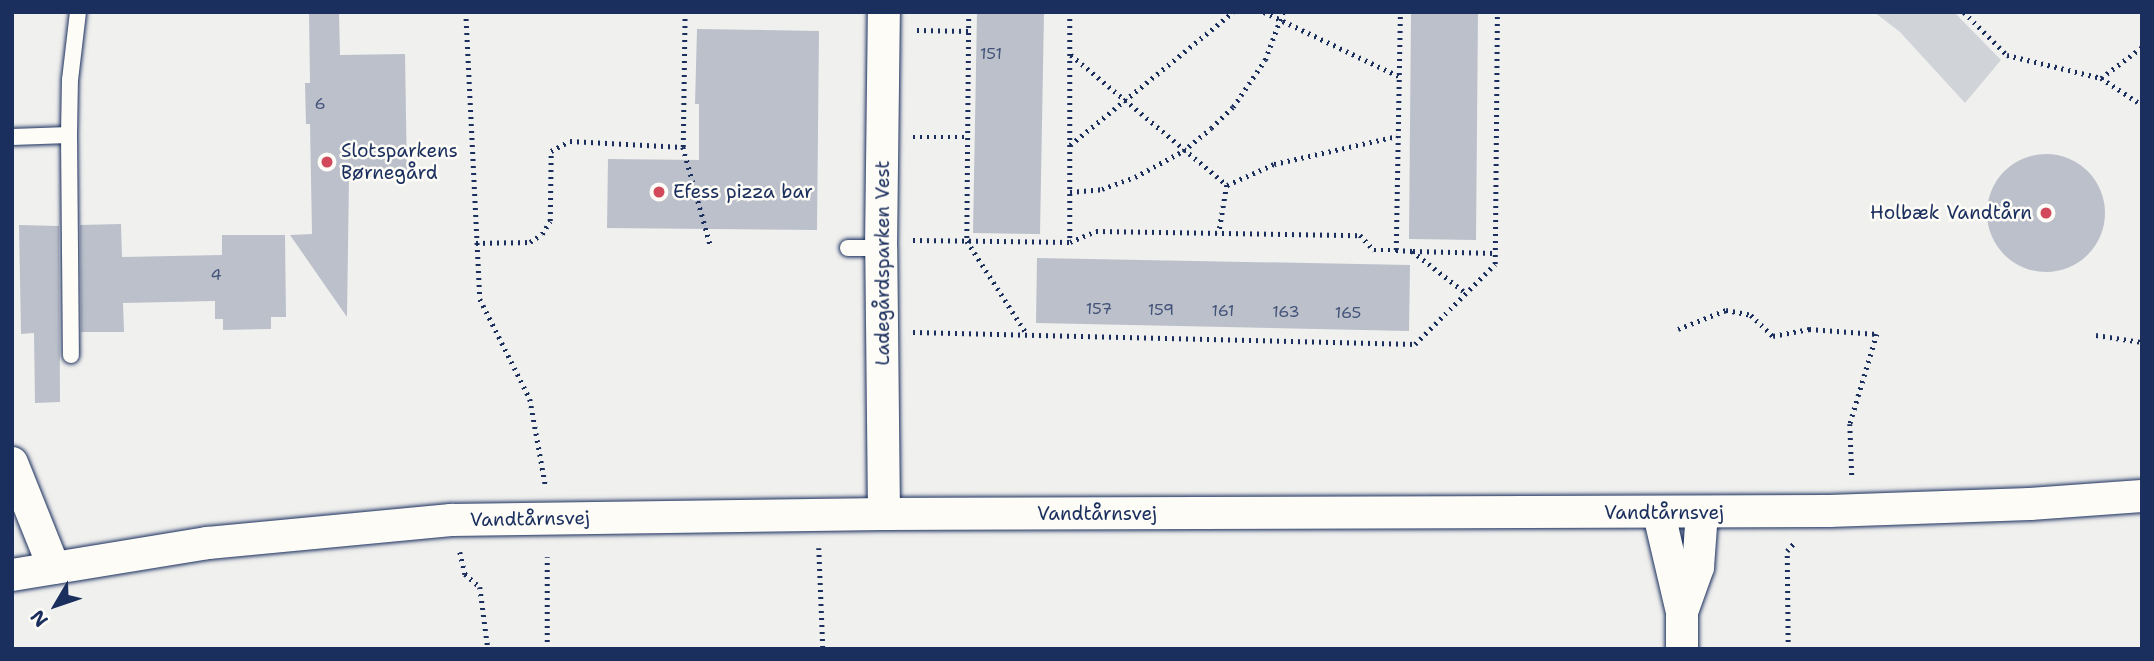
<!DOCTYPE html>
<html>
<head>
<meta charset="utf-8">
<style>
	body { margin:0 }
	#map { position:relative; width:2154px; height:661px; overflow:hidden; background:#f0f0ee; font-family:"Shantell Sans",sans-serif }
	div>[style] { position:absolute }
	.green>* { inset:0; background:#d0d3d8 }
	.building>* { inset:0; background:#bbc0ca }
	.round { border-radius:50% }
	.path>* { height:4.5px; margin-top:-2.25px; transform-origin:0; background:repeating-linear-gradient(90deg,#1b2f5e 0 2px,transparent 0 7px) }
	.roads { filter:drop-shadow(0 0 2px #1b2f5e) drop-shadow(0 0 2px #1b2f5e) }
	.service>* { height:16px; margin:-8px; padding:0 8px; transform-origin:8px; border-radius:8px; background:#fdfcf7 }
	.minor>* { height:32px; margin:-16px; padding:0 16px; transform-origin:16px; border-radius:16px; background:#fdfcf7 }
	.dots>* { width:19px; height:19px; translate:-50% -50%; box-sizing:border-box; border:4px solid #fdfcf7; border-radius:50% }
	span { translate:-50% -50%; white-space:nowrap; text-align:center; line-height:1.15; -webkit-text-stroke:5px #fdfcf7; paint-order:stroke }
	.number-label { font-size:16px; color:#435379 }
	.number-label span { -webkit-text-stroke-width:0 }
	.poi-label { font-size:19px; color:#1b2f5e }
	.left { translate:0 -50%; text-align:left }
	.right { translate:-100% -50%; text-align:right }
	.street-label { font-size:19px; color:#1b2f5e }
	.frame { position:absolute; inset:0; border:14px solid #1b2f5e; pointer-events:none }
	.north { position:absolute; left:21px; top:570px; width:70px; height:70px; -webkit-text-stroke:5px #fdfcf7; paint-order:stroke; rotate:231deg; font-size:19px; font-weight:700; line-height:28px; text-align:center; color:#1b2f5e }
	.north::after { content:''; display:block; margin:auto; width:24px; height:32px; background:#1b2f5e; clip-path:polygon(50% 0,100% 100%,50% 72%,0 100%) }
</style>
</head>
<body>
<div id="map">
	<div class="green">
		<i style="clip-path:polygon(1874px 12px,1954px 12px,2001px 60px,1965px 103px,1900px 32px)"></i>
	</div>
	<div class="building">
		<i style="clip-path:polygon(309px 12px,339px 12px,340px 55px,405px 54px,407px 177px,349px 177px,347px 317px,290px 235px,312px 234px,310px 124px,306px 124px,305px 83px,310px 83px)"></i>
		<i style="clip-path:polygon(977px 12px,1044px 12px,1040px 234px,973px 233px)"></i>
		<i style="clip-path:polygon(1411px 12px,1478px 12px,1476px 240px,1409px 239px)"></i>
		<i style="clip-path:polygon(697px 29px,819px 31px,817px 230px,607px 228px,608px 159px,699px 160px,699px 104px,695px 104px)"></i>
		<i class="round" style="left:1987px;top:154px;width:118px;height:118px"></i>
		<i style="clip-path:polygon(121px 224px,122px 257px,222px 255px,222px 235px,285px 235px,286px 317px,271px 317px,271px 329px,223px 330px,223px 319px,215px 319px,215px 301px,123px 303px,124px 332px,81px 332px,80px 225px)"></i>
		<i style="clip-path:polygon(19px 225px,59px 226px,60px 402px,35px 403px,34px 333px,21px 334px)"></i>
		<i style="clip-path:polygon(1037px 258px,1410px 265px,1409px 331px,1036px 323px)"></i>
	</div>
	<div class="path">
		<i style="left:466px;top:12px;width:287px;rotate:87.2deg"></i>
		<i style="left:480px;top:299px;width:112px;rotate:63.4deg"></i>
		<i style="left:530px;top:399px;width:90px;rotate:79.8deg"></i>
		<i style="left:969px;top:12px;width:229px;rotate:90.5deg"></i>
		<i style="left:967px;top:241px;width:111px;rotate:57.2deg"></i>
		<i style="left:1070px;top:12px;width:230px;rotate:90deg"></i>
		<i style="left:1070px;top:242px;width:28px;rotate:-23deg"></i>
		<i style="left:1096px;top:231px;width:264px;rotate:0.9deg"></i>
		<i style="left:1360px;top:235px;width:21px;rotate:47deg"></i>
		<i style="left:1374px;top:250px;width:22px"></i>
		<i style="left:1396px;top:250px;width:238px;rotate:-89deg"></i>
		<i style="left:1264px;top:12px;width:149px;rotate:25.4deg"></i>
		<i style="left:1964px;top:12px;width:61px;rotate:45deg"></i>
		<i style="left:2007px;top:55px;width:97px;rotate:13.7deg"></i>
		<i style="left:2101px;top:78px;width:49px;rotate:33.4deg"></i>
		<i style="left:917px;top:30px;width:52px;rotate:1.1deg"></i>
		<i style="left:1071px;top:55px;width:203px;rotate:39.8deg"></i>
		<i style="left:1227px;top:185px;width:49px;rotate:99.5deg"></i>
		<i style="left:2101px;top:78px;width:51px;rotate:-37.1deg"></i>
		<i style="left:913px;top:137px;width:55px"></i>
		<i style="left:1070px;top:145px;width:210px;rotate:-39.2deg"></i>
		<i style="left:683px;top:147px;width:104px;rotate:74.4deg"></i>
		<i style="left:1227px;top:185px;width:51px;rotate:-24.1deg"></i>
		<i style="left:1274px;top:164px;width:126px;rotate:-12.8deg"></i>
		<i style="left:1070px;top:192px;width:32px;rotate:-5deg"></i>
		<i style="left:1102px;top:189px;width:35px;rotate:-20deg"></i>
		<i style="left:1135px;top:177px;width:55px;rotate:-28.4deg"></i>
		<i style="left:1183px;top:151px;width:36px;rotate:-39deg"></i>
		<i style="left:1211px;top:128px;width:30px;rotate:-44deg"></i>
		<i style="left:1233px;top:107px;width:57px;rotate:-55.8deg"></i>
		<i style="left:1265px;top:60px;width:51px;rotate:-69.4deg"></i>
		<i style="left:913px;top:240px;width:157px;rotate:0.7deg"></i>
		<i style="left:476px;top:243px;width:54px;rotate:-1.1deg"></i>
		<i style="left:530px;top:242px;width:14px;rotate:-34deg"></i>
		<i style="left:542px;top:234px;width:15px;rotate:-58deg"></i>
		<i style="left:550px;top:221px;width:70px;rotate:-89.2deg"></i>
		<i style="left:551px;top:151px;width:21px;rotate:-28deg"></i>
		<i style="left:570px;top:141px;width:113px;rotate:3deg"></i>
		<i style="left:683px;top:147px;width:135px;rotate:-89.2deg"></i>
		<i style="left:1396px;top:250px;width:16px;rotate:4deg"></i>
		<i style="left:1412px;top:251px;width:68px;rotate:37.9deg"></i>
		<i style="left:1413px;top:251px;width:82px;rotate:1.4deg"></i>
		<i style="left:1678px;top:329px;width:52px;rotate:-21.6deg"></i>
		<i style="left:1726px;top:310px;width:25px;rotate:11deg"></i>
		<i style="left:1751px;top:315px;width:30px;rotate:44deg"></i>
		<i style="left:1773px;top:336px;width:37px;rotate:-11deg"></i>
		<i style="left:1809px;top:329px;width:68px;rotate:4.2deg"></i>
		<i style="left:1877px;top:334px;width:94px;rotate:106.7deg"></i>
		<i style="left:1850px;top:424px;width:53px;rotate:87.8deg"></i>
		<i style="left:913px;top:332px;width:502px;rotate:1.37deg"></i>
		<i style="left:1415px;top:344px;width:113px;rotate:-45deg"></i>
		<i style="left:1495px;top:264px;width:252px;rotate:-89.5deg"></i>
		<i style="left:2096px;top:335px;width:47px;rotate:8.7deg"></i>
		<i style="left:819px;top:548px;width:101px;rotate:87.7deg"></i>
		<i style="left:460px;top:552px;width:23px;rotate:77deg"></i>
		<i style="left:465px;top:574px;width:20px;rotate:41deg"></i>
		<i style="left:480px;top:587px;width:63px;rotate:82.6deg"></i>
		<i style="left:547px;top:649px;width:92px;rotate:-90deg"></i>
		<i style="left:1788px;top:649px;width:98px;rotate:-90.6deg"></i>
		<i style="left:1787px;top:551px;width:11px;rotate:-49deg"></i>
	</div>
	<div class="roads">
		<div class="service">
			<i style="left:69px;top:135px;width:220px;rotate:89.5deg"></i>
			<i style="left:12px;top:137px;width:57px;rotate:-2deg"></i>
			<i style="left:69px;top:135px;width:55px;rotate:-89deg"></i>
			<i style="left:70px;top:80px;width:68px;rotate:-83.3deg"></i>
			<i style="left:848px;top:248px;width:33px"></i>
		</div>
		<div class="minor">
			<i style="left:12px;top:463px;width:113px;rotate:68.2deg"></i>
			<i style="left:884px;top:514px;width:266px;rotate:-90.6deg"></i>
			<i style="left:881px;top:248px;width:236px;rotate:-89.3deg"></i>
			<i style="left:1659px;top:514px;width:101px;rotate:76.8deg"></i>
			<i style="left:1682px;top:612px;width:37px;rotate:90deg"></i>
			<i style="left:12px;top:575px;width:199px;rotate:-9.3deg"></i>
			<i style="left:208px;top:543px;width:244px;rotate:-5.4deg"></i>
			<i style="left:451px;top:520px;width:433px;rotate:-0.8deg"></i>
			<i style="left:884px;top:514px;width:945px;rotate:-0.18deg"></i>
			<i style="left:1829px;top:511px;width:201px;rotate:-2deg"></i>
			<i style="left:2030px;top:504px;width:112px;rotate:-4.1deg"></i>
			<i style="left:1682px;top:612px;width:48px;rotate:-70.4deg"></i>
			<i style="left:1698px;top:567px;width:54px;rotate:-85.8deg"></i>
		</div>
	</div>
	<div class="dots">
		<i style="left:327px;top:162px;background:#d1495b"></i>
		<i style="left:659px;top:192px;background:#d1495b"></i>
		<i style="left:2046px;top:213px;background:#d1495b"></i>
	</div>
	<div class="number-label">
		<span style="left:991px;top:54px">151</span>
		<span style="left:320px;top:104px">6</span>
		<span style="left:216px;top:275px">4</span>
		<span style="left:1099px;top:309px">157</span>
		<span style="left:1161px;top:310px">159</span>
		<span style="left:1223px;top:311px">161</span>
		<span style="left:1286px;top:312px">163</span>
		<span style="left:1348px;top:313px">165</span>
	</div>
	<div class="poi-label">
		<span class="left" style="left:341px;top:162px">Slotsparkens<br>Børnegård</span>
		<span class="left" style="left:673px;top:192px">Efess pizza bar</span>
		<span class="right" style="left:2032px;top:213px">Holbæk Vandtårn</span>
	</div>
	<div class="street-label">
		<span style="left:883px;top:263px;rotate:-90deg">Ladegårdsparken Vest</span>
		<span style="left:1664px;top:513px">Vandtårnsvej</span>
		<span style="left:1097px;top:514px">Vandtårnsvej</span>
		<span style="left:530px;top:519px;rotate:-1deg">Vandtårnsvej</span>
	</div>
	<div class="frame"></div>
	<div class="north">N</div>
</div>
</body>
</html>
